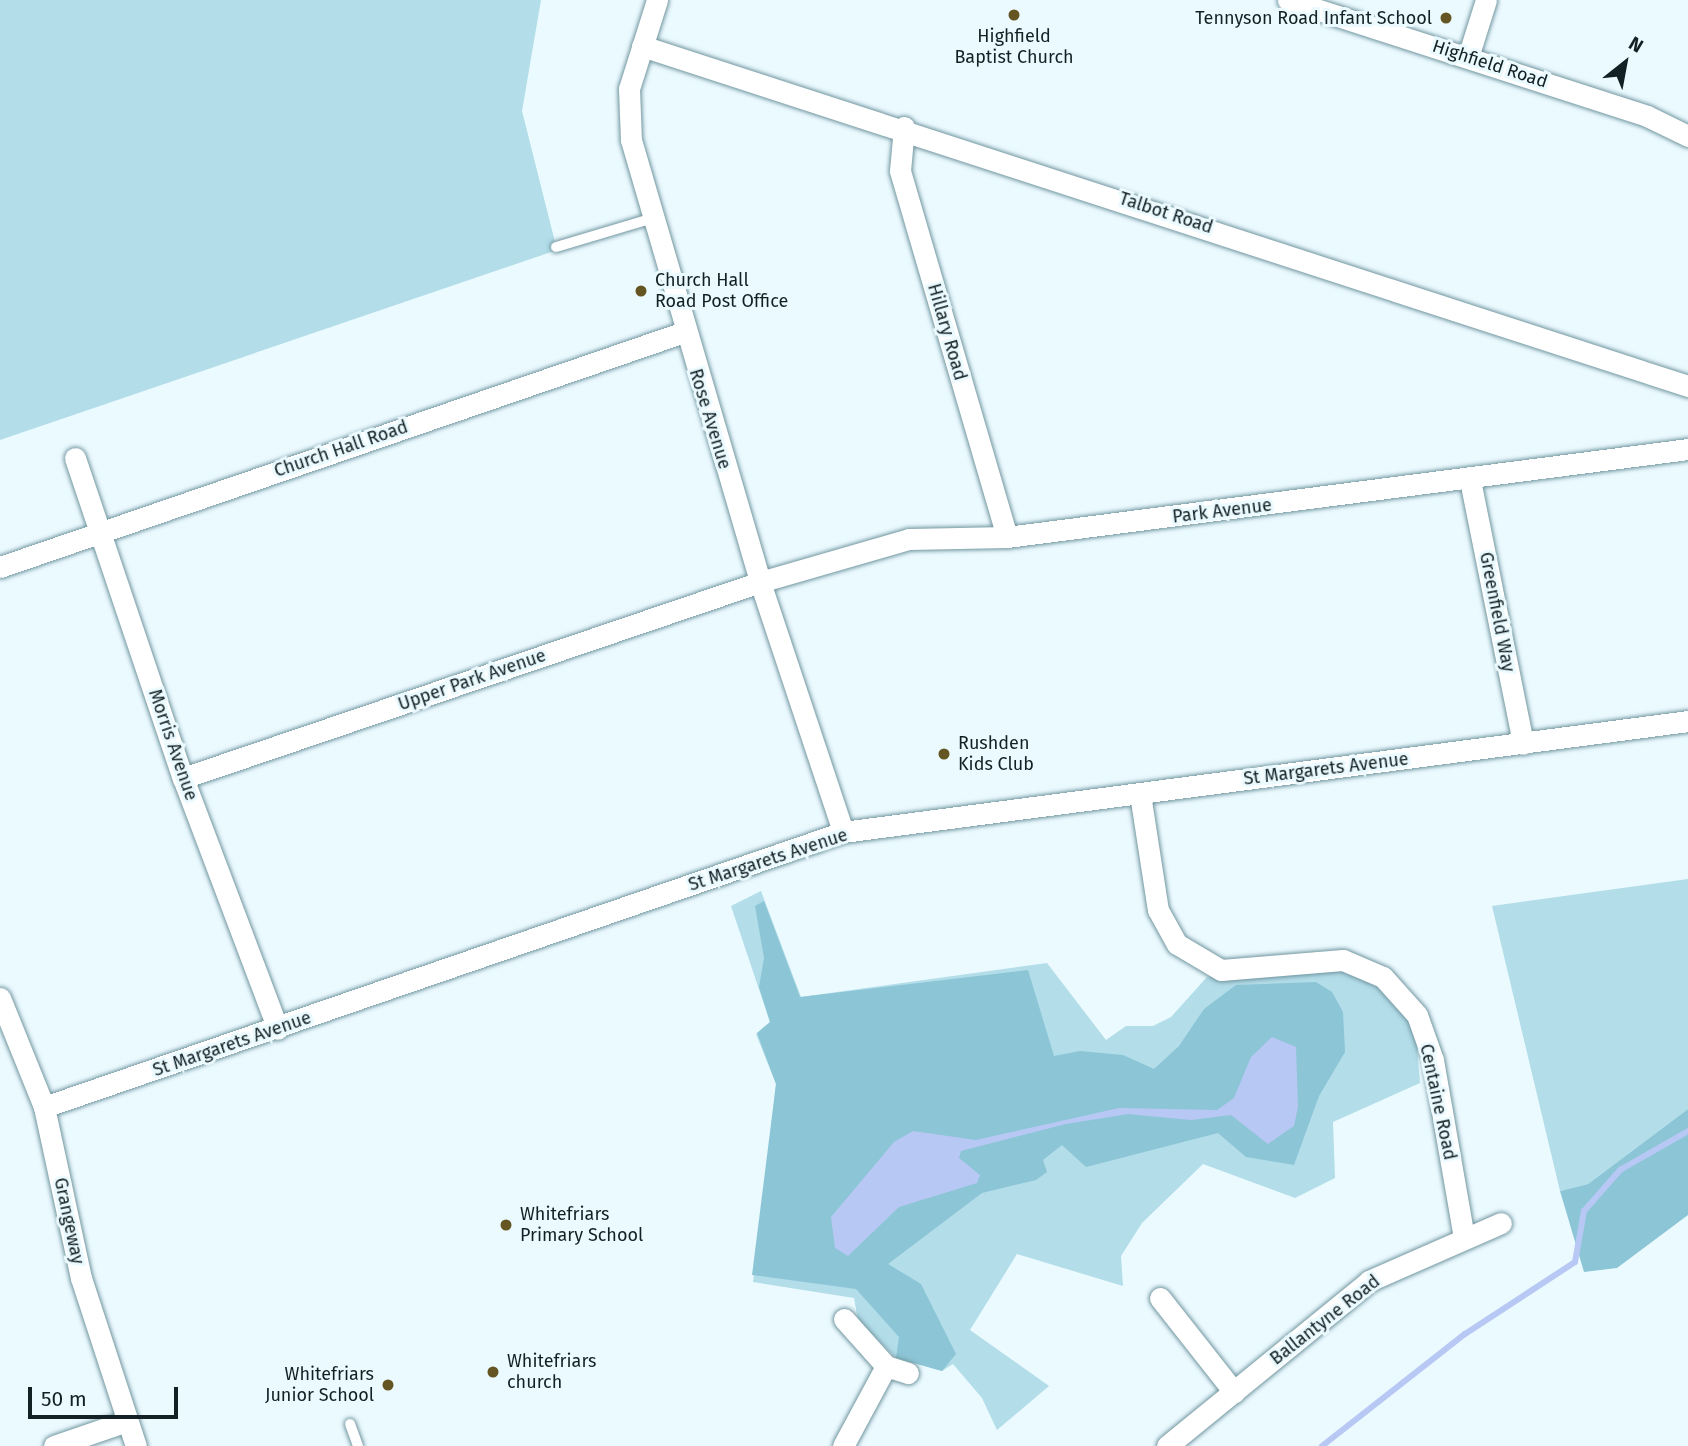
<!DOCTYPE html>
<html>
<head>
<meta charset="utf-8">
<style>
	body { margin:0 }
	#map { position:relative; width:1688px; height:1446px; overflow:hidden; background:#ebfaff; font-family:"Fira Sans",sans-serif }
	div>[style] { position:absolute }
	.green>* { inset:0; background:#b2dde9 }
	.forest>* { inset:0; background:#8cc5d6 }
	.water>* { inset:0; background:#b8c8f4 }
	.stream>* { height:6px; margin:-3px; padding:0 3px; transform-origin:3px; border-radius:3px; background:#b8c8f4 }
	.roads { filter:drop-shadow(0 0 2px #7296a0) drop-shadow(0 0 2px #7296a0) }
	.service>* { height:10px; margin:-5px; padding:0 5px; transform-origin:5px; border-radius:5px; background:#fff }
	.minor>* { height:21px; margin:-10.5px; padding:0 10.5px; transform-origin:10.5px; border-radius:10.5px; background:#fff }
	.dots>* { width:19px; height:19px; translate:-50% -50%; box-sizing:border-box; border:4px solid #ebfaff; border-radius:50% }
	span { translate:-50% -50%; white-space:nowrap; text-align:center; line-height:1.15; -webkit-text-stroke:6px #ebfaff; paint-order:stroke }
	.poi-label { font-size:18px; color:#132125 }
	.right { translate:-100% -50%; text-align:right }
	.left { translate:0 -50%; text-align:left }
	.street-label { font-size:18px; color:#132125 }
	.north { position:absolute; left:1590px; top:28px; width:70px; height:70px; -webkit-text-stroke:5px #ebfaff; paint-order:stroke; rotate:31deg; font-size:19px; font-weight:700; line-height:28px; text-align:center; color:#132125 }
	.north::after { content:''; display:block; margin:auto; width:24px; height:32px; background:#132125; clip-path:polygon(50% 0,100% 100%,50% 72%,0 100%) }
	.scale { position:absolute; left:28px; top:1387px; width:150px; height:32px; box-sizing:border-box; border:4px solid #132125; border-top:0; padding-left:9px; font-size:21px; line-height:24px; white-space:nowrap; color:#132125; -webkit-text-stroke:5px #ebfaff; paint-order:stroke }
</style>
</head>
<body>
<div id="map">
	<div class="green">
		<i style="clip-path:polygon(0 0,541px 0,522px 111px,557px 250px,0 440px)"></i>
		<i style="clip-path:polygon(1688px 879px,1688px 1109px,1588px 1184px,1560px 1191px,1492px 906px)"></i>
		<i style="clip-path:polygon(761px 891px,801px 997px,1047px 963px,1106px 1040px,1126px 1026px,1153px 1026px,1171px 1017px,1207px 977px,1341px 967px,1372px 981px,1405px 1012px,1416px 1035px,1420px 1083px,1333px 1122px,1335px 1178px,1295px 1198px,1203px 1164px,1142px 1223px,1121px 1256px,1123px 1286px,1017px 1254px,970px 1330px,1049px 1386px,997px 1430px,982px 1398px,953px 1364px,942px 1371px,896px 1358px,858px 1320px,854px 1298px,753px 1282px,776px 1084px,756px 1034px,770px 1022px,731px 906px)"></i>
	</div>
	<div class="forest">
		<i style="clip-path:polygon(764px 901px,800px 997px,1028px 970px,1054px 1056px,1080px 1051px,1123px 1055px,1154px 1069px,1179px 1046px,1204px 1009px,1236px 985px,1316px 982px,1332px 992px,1343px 1012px,1345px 1052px,1319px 1096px,1294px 1165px,1246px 1157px,1218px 1133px,1086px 1167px,1062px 1145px,1043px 1160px,1047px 1172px,1036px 1180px,982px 1193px,888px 1264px,921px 1284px,956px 1354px,942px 1371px,896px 1358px,899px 1337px,856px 1289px,752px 1275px,776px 1084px,757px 1033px,770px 1022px,759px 987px,764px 958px,755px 906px)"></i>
		<i style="clip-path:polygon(1688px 1109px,1688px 1215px,1617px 1268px,1584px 1272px,1560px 1191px,1588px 1184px)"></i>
	</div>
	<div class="water">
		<i style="clip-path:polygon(1272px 1037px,1296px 1047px,1298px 1107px,1294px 1126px,1268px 1144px,1231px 1115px,1191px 1120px,1128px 1114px,1066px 1124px,961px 1151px,959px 1158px,980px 1175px,977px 1183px,899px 1207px,848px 1256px,835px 1248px,831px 1217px,894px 1142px,913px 1131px,976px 1140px,1119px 1108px,1217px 1110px,1234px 1098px,1251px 1057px)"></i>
	</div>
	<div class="stream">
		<i style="left:1322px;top:1446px;width:182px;rotate:-38.1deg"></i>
		<i style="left:1465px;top:1334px;width:131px;rotate:-33.2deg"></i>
		<i style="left:1575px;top:1262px;width:52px;rotate:-80deg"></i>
		<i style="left:1584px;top:1211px;width:55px;rotate:-48.7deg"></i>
		<i style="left:1620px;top:1170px;width:78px;rotate:-29.8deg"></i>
	</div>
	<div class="roads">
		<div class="service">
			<i style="left:556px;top:247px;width:101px;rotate:-16.6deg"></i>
			<i style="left:350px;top:1424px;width:23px;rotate:70deg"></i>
		</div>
		<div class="minor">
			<i style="left:657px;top:0;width:93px;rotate:107.5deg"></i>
			<i style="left:629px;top:89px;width:51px;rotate:87.8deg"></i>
			<i style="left:631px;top:140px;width:460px;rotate:73.7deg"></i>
			<i style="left:760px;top:582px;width:263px;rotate:71.6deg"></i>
			<i style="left:1288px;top:0;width:377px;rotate:17.9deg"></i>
			<i style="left:1647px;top:116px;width:46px;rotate:26deg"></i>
			<i style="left:642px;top:46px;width:1100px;rotate:18.01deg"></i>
			<i style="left:1468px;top:57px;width:60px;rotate:-72.5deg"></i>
			<i style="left:904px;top:127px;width:44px;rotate:95.2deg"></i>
			<i style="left:900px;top:171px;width:381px;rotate:73.7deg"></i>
			<i style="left:75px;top:458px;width:338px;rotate:71.4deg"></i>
			<i style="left:183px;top:778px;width:268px;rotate:69.3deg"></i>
			<i style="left:1470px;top:480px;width:269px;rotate:78.6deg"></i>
			<i style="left:0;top:567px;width:723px;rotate:-18.96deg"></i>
			<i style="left:183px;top:778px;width:609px;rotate:-18.76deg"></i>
			<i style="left:760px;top:582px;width:155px;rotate:-16.1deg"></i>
			<i style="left:909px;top:539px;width:98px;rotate:-1.2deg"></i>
			<i style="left:1007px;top:537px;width:687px;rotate:-7.36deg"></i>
			<i style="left:1140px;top:794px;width:117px;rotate:81.2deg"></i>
			<i style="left:1158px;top:910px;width:39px;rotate:61deg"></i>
			<i style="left:1177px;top:944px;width:51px;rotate:30.6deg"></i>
			<i style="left:1221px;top:970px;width:122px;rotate:-4.7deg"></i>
			<i style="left:1343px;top:960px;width:43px;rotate:23deg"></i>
			<i style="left:1383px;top:977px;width:51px;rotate:48.2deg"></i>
			<i style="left:1417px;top:1015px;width:48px;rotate:70.4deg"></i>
			<i style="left:1433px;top:1060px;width:180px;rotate:80.1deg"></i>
			<i style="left:0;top:998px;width:118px;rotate:68deg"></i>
			<i style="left:44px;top:1107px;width:175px;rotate:77.8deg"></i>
			<i style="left:81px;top:1278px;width:177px;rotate:71.9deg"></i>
			<i style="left:44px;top:1107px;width:845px;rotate:-18.99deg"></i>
			<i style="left:843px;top:832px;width:852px;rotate:-7.48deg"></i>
			<i style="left:1160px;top:1298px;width:120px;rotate:51.8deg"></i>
			<i style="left:844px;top:1319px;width:63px;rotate:48.2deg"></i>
			<i style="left:886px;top:1366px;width:23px;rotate:18deg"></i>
			<i style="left:54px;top:1446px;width:77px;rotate:-18.9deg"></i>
			<i style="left:843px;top:1446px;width:91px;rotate:-61.7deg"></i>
			<i style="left:1167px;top:1446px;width:261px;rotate:-39.2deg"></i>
			<i style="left:1369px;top:1281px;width:144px;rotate:-23.7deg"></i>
		</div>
	</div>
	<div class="dots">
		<i style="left:1014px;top:15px;background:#655522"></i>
		<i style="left:1446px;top:18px;background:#655522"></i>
		<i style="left:641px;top:291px;background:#655522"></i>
		<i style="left:944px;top:754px;background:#655522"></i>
		<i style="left:506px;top:1225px;background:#655522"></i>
		<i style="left:493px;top:1372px;background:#655522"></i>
		<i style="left:388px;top:1385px;background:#655522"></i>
	</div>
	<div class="poi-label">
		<span class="right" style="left:1432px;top:18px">Tennyson Road Infant School</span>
		<span style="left:1014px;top:47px">Highfield<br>Baptist Church</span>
		<span class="left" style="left:655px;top:291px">Church Hall<br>Road Post Office</span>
		<span class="left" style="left:958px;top:754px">Rushden<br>Kids Club</span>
		<span class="left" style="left:520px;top:1225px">Whitefriars<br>Primary School</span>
		<span class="left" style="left:507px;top:1372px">Whitefriars<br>church</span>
		<span class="right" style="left:374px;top:1385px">Whitefriars<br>Junior School</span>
	</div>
	<div class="street-label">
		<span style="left:1490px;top:64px;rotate:18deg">Highfield Road</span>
		<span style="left:1166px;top:213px;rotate:18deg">Talbot Road</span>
		<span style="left:947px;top:332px;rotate:74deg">Hillary Road</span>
		<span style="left:710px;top:419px;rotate:73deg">Rose Avenue</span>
		<span style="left:341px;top:449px;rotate:-19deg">Church Hall Road</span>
		<span style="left:1222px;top:511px;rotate:-7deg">Park Avenue</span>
		<span style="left:1497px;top:612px;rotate:79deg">Greenfield Way</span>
		<span style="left:472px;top:680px;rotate:-19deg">Upper Park Avenue</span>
		<span style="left:173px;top:745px;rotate:71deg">Morris Avenue</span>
		<span style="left:1326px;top:769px;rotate:-7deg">St Margarets Avenue</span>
		<span style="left:768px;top:860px;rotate:-18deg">St Margarets Avenue</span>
		<span style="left:232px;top:1044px;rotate:-19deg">St Margarets Avenue</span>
		<span style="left:1438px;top:1102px;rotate:78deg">Centaine Road</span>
		<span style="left:69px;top:1221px;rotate:78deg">Grangeway</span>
		<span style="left:1325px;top:1320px;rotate:-38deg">Ballantyne Road</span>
	</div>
	<div class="north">N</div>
	<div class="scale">50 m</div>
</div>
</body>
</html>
